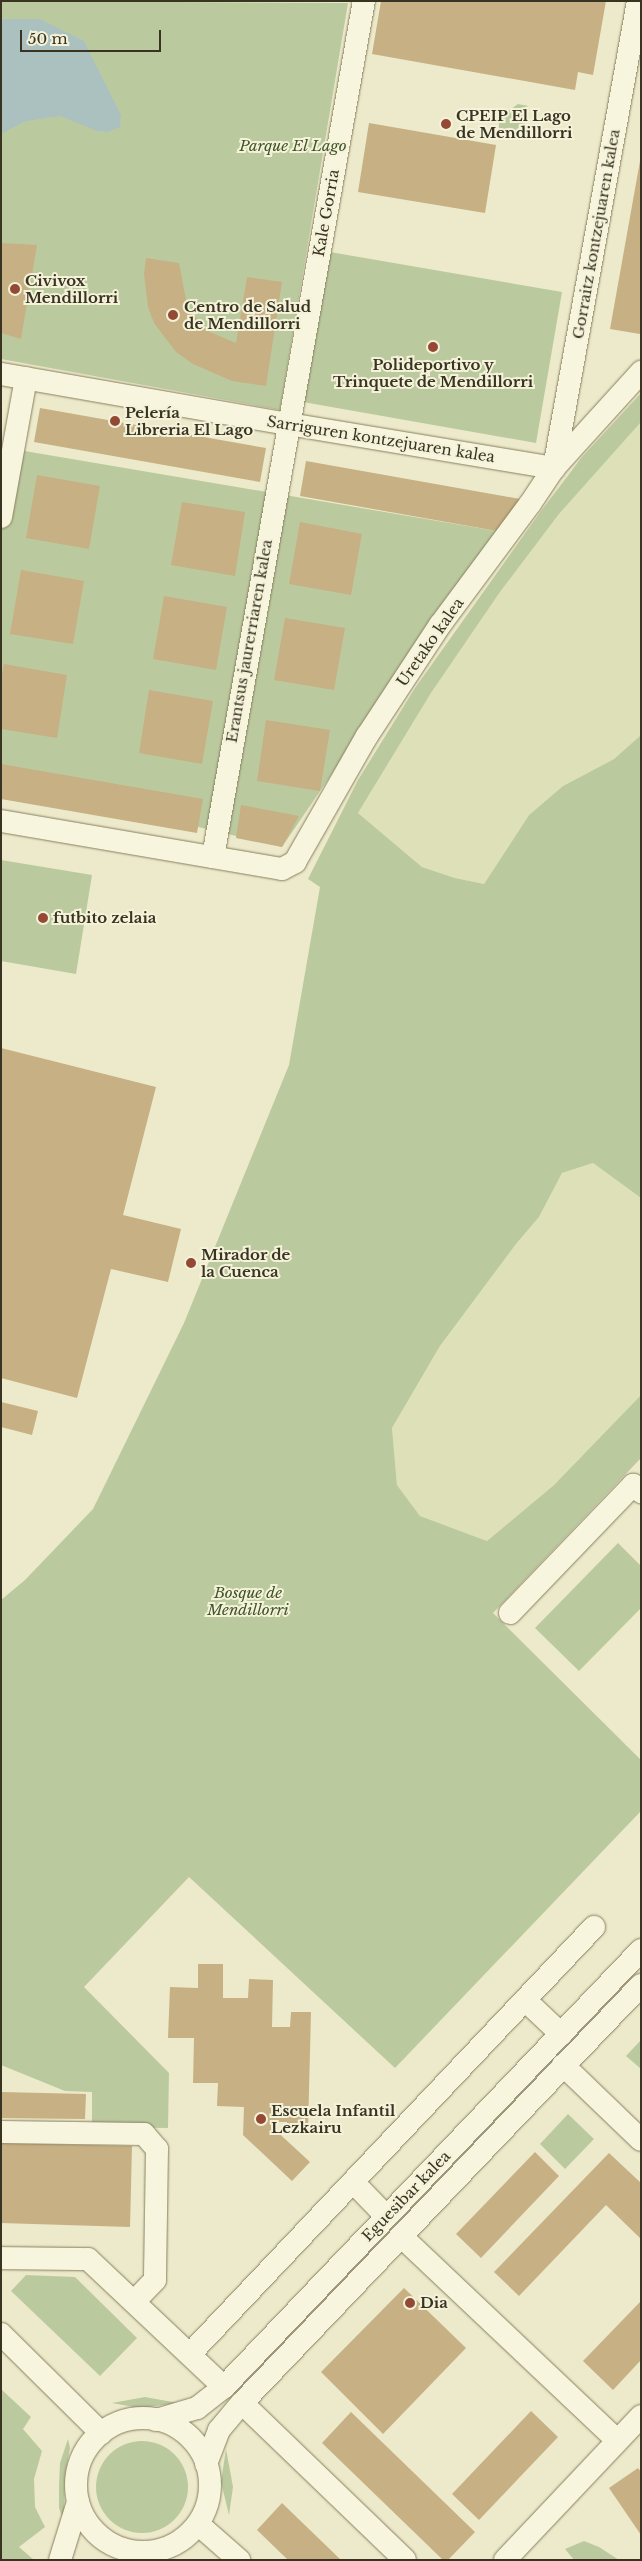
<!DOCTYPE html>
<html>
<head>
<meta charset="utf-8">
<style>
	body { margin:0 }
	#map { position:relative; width:642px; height:2561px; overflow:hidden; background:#eceaca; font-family:"Libre Baskerville",serif }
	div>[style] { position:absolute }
	.farmland>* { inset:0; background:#dee1b8 }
	.green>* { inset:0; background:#bbca9e }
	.round { border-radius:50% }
	.water>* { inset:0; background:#aac1c0 }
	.building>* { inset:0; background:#c7b083 }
	.roads { filter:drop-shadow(0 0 1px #887e60) drop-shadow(0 0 1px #887e60) }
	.minor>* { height:22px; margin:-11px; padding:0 11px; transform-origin:11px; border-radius:11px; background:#f7f5dd }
	.minor>.ring { margin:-11px; padding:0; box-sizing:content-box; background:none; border:22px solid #f7f5dd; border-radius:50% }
	.dots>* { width:14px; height:14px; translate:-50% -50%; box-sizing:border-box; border:2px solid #f4f2d9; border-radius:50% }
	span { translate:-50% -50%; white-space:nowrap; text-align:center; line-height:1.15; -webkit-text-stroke:4px #f4f2d9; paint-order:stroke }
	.poi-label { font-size:15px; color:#393322; font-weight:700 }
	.left { translate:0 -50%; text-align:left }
	.park-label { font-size:15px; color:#40542a; font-style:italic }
	.street-label { font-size:15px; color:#393322 }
	.frame { position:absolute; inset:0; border:2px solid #393322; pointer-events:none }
	.scale { position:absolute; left:20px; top:30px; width:141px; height:22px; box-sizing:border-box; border:2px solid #393322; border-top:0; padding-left:6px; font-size:15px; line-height:18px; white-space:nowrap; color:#393322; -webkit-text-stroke:4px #f4f2d9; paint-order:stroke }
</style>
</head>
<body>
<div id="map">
	<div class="farmland">
		<i style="clip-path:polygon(641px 422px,641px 735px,614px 759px,563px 786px,529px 815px,484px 884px,455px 878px,422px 867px,358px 813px,431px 693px,500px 592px,559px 514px)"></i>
		<i style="clip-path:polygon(593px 1163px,641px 1198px,641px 1395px,554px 1485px,487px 1541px,420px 1516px,397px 1485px,392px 1428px,440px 1346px,516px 1244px,539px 1217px,562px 1173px)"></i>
	</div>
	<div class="green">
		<i style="clip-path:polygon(1px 1px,348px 3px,280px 410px,1px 359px)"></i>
		<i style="clip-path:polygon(518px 104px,528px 106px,524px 134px,499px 131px,499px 118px)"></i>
		<i style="clip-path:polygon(330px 252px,562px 292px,536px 443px,303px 402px)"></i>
		<i style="clip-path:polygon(641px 393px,641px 422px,559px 514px,500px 592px,431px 693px,358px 813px,422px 867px,455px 878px,484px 884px,529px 815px,563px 786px,614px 759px,641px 735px,641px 1198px,593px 1163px,562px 1173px,539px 1217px,516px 1244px,440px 1346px,392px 1428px,397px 1485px,420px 1516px,487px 1541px,554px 1485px,641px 1395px,641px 1458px,493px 1613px,641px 1760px,641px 1811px,395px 2068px,189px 1877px,84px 1987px,169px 2073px,168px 2128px,92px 2127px,92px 2092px,65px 2091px,1px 2065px,1px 1600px,25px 1580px,93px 1509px,184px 1323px,289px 1065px,320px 887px,308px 879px,358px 780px,415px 688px,541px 511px,582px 457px)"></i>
		<i style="clip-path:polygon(1px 447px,497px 531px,282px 847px,1px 780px)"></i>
		<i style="clip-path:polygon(1px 860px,92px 875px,76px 974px,1px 961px)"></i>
		<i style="clip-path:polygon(618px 1543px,641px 1566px,641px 1608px,579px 1671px,535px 1628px)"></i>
		<i style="clip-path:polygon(641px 2040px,641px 2069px,626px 2056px)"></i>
		<i style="clip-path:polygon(568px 2114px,594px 2139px,565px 2169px,540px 2144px)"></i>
		<i style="clip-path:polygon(26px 2275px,75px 2277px,137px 2338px,100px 2376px,11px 2291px)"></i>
		<i style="clip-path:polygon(1px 2389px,31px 2417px,23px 2429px,42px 2451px,34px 2479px,35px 2507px,45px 2527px,19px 2547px,34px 2560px,1px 2560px)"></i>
		<i style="clip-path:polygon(145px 2397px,178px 2403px,140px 2408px,112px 2403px)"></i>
		<i style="clip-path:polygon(68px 2439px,70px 2448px,65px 2476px,64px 2522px,59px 2508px,59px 2486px,60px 2463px)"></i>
		<i class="round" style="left:96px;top:2441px;width:92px;height:92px"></i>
		<i style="clip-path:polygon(226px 2449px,233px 2487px,229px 2515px,221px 2482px)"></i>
		<i style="clip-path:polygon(584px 2541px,599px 2547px,619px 2560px,574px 2560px,565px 2549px)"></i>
	</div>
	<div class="water">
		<i style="clip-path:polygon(1px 19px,40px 19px,84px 41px,121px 115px,120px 127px,108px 132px,97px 131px,60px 116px,26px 121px,1px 134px)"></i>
	</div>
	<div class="building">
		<i style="clip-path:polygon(381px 1px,606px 1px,593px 75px,578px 72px,575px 90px,372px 54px)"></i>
		<i style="clip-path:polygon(369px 123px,496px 145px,485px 213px,358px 192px)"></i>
		<i style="clip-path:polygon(640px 161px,641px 161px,640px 334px,610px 329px)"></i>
		<i style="clip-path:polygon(1px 243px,37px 245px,21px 339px,1px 333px)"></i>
		<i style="clip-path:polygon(146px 258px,179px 263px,187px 305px,199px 322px,210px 332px,236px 343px,247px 277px,282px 282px,266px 386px,232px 381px,193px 364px,176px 352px,154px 323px,148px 307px,144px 274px)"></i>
		<i style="clip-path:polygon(40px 408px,266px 448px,260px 482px,34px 442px)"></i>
		<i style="clip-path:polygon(306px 461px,520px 499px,497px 531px,300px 496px)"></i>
		<i style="clip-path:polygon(37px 475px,100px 486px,89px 549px,26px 538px)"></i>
		<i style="clip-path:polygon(182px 502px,245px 512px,235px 576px,171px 565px)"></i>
		<i style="clip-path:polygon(300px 522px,362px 534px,351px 595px,289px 584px)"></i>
		<i style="clip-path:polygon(21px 570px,84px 581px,73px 644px,10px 634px)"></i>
		<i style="clip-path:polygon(164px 596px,227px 607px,216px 670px,153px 659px)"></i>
		<i style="clip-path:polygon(285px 618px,345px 628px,334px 690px,274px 680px)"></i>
		<i style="clip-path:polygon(4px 664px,67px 675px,57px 738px,1px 729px,1px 680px)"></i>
		<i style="clip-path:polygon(149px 690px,213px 701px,202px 764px,139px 753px)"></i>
		<i style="clip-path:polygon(266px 720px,330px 730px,320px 791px,257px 781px)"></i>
		<i style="clip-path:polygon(1px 764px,203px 799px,197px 833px,1px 799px)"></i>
		<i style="clip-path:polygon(241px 805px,299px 816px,282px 847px,236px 838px)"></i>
		<i style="clip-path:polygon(1px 1048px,156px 1087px,123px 1215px,181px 1229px,168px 1282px,111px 1269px,77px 1398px,1px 1378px)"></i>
		<i style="clip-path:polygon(1px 1402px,38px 1411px,32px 1435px,1px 1427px)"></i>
		<i style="clip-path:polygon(198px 1964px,223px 1964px,223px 1998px,248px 1998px,249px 1979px,273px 1980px,272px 2027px,290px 2027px,291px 2012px,311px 2012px,308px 2130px,287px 2129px,287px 2122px,271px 2122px,271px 2126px,310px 2162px,292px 2181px,243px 2135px,244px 2107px,217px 2106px,218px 2083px,193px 2083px,194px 2038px,168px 2038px,170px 1987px,198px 1988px)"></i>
		<i style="clip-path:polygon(1px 2092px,86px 2094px,85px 2119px,1px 2118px)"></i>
		<i style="clip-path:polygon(1px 2143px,132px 2146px,130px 2227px,1px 2223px)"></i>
		<i style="clip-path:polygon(535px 2152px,559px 2176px,481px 2258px,456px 2234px)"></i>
		<i style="clip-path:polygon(609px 2153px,641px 2183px,641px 2239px,606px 2205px,519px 2296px,494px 2272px)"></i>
		<i style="clip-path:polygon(404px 2288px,466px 2348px,383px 2434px,321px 2372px)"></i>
		<i style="clip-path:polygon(641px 2301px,641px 2360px,613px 2390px,583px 2361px)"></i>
		<i style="clip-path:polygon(531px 2411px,558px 2437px,479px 2520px,452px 2494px)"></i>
		<i style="clip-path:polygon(351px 2412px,475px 2532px,448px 2560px,443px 2560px,322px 2443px)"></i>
		<i style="clip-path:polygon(638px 2468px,641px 2472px,641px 2535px,609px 2488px)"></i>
		<i style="clip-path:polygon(282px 2503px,341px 2560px,288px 2560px,257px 2530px)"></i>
	</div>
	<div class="roads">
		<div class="minor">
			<i style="left:1px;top:374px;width:291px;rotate:9.9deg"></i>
			<i style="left:288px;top:424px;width:270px;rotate:9.4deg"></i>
			<i style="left:554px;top:468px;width:474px;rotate:-79.8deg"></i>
			<i style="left:1px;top:517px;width:141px;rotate:-79.8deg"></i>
			<i style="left:1px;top:821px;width:285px;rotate:9.7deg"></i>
			<i style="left:282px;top:869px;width:15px;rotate:-28deg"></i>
			<i style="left:295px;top:862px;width:145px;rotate:-60.3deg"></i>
			<i style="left:367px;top:736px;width:133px;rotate:-56.7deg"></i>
			<i style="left:440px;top:625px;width:151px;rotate:-53.4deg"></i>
			<i style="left:530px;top:504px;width:43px;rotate:-56.3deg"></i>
			<i style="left:554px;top:468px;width:130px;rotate:-47.8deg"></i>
			<i style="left:213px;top:857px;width:869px;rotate:-80deg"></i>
			<i style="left:510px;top:1613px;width:178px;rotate:-46.1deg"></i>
			<i style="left:633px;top:1485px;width:11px;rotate:41deg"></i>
			<i style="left:525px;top:2000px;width:50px;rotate:43.4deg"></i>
			<i style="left:563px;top:2065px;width:108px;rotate:43.9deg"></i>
			<i style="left:1px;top:2132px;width:143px;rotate:0.8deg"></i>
			<i style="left:144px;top:2134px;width:20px;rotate:49deg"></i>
			<i style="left:157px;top:2149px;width:131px;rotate:90.9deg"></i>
			<i style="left:155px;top:2280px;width:30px;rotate:134deg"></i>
			<i style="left:353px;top:2182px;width:47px;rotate:45.9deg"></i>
			<i style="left:401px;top:2236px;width:297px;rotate:43.4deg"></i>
			<i style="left:1px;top:2258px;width:87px;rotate:0.7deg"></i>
			<i style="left:88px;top:2259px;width:187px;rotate:43.3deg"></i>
			<i style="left:1px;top:2334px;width:141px;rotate:44.7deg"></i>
			<i style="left:190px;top:2354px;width:588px;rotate:-46.59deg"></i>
			<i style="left:242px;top:2403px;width:226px;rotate:43.9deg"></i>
			<i class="ring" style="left:76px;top:2418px;width:112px;height:112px"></i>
			<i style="left:156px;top:2420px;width:43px;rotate:-16.3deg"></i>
			<i style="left:197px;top:2408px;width:34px;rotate:-38deg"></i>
			<i style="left:224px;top:2387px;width:604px;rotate:-46.34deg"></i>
			<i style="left:206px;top:2464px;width:36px;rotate:-69deg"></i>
			<i style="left:219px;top:2430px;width:35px;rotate:-50deg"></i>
			<i style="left:242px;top:2403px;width:578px;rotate:-46.33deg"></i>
			<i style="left:198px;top:2524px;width:55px;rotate:41.3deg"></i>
			<i style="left:60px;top:2560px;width:61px;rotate:-72.8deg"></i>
			<i style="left:505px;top:2560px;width:198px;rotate:-46.6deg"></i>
		</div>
	</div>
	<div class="dots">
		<i style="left:446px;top:124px;background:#934934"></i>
		<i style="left:15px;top:289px;background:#934934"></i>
		<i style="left:173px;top:315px;background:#934934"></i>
		<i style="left:433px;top:347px;background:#934934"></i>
		<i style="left:115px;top:421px;background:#934934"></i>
		<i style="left:43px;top:918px;background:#934934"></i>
		<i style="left:191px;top:1263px;background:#934934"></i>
		<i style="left:261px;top:2119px;background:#934934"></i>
		<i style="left:410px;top:2303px;background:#934934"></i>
	</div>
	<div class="poi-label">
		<span class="left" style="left:456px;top:124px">CPEIP El Lago<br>de Mendillorri</span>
		<span class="left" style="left:25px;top:289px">Civivox<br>Mendillorri</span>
		<span class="left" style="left:184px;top:315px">Centro de Salud<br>de Mendillorri</span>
		<span style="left:433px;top:373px">Polideportivo y<br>Trinquete de Mendillorri</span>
		<span class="left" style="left:125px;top:421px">Pelería<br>Libreria El Lago</span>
		<span class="left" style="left:53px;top:918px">futbito zelaia</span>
		<span class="left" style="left:201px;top:1263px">Mirador de<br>la Cuenca</span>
		<span class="left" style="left:271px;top:2119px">Escuela Infantil<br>Lezkairu</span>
		<span class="left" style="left:420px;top:2303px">Dia</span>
	</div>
	<div class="park-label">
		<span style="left:293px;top:146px">Parque El Lago</span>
		<span style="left:248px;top:1601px">Bosque de<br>Mendillorri</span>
	</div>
	<div class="street-label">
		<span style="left:326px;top:213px;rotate:-80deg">Kale Gorria</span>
		<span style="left:596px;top:234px;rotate:-80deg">Gorraitz kontzejuaren kalea</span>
		<span style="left:381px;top:439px;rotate:9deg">Sarriguren kontzejuaren kalea</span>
		<span style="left:249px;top:641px;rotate:-80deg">Erantsus jaurerriaren kalea</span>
		<span style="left:430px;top:642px;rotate:-55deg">Uretako kalea</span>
		<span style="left:406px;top:2196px;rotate:-46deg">Eguesibar kalea</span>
	</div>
	<div class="frame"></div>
	<div class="scale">50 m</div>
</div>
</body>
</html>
